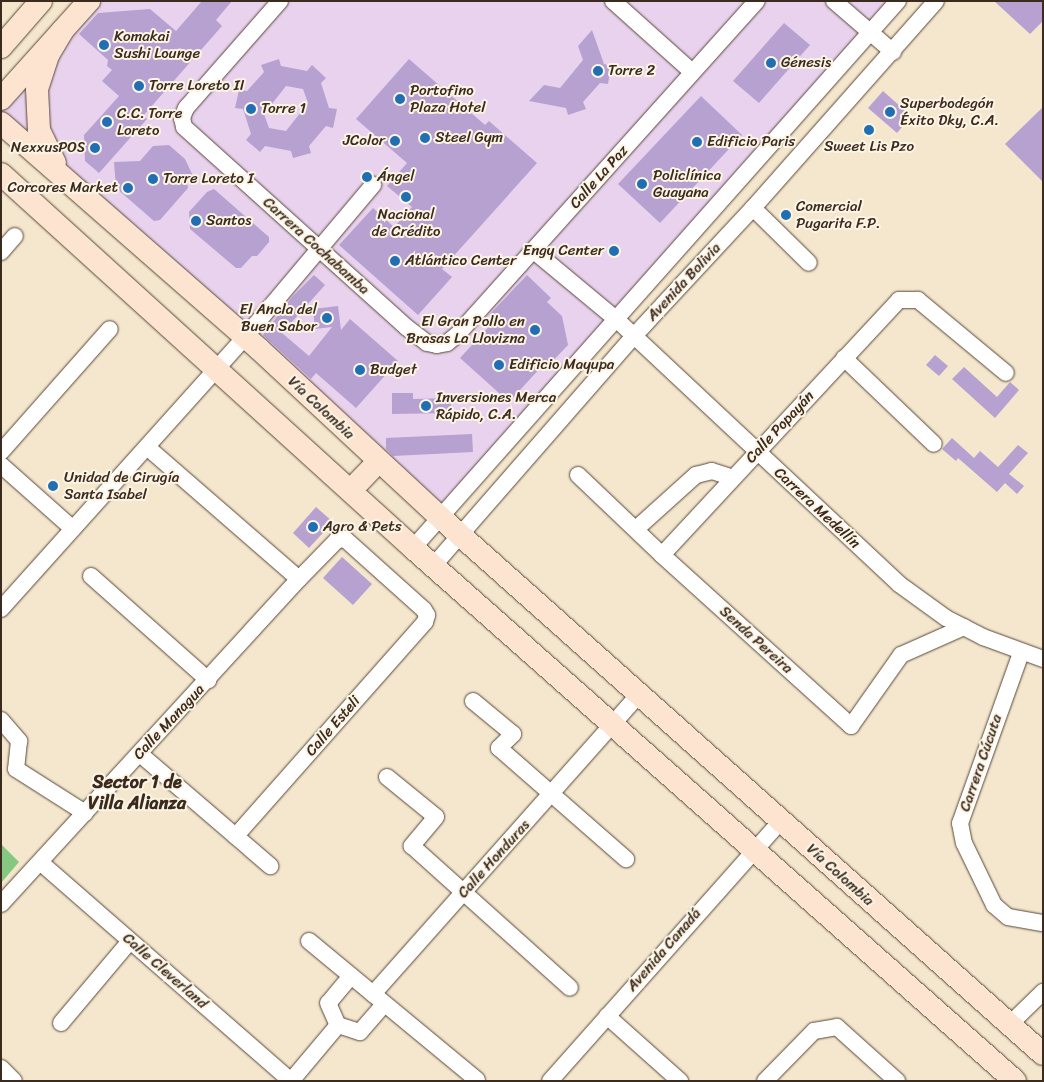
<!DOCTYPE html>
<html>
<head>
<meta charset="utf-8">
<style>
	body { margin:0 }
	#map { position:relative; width:1044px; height:1082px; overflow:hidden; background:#f4e7cd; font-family:Sriracha,sans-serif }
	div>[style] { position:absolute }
	.built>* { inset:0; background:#e9d2ed }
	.green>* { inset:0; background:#86c881 }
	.building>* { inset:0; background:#b6a1d1 }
	.roads { filter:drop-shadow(0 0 1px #574638) drop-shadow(0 0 1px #574638) }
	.minor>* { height:16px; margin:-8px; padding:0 8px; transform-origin:8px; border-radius:8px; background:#fff }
	.secondary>* { height:22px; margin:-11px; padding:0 11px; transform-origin:11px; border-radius:11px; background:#fde4d1 }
	.dots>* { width:14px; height:14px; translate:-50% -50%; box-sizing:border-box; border:2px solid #fcf5e5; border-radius:50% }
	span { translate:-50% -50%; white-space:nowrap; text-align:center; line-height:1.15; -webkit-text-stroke:4px #fcf5e5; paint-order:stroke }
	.poi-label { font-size:15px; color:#3b2a1e }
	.left { translate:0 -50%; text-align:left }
	.right { translate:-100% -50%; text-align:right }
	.street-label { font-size:15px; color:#3b2a1e }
	.quarter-label { font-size:18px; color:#3b2a1e; font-weight:700 }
	.frame { position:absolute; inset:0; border:2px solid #3b2a1e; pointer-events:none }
</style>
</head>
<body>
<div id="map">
	<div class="built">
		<i style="clip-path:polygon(88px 1px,898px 1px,440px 516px,1px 123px,1px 99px)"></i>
	</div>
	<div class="green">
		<i style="clip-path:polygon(1px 844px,19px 862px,1px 883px)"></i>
	</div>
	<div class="building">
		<i style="clip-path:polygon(202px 1px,232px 1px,216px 20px,222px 26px,143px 116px,147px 119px,99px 173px,85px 161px,84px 135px,119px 96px,102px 81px,112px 70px,107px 66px,108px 60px,79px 34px,98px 13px,150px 9px,176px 31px)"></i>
		<i style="clip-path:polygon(994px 1px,1043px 1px,1043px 21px,1030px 34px)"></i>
		<i style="clip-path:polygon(784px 23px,810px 45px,759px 103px,733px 81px)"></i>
		<i style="clip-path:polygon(592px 30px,604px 64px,611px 66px,608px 84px,600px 83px,583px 102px,586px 109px,568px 115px,566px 108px,529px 101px,544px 85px,560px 88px,583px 60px,578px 46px)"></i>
		<i style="clip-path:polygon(evenodd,279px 59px,281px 66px,307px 71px,312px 65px,326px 78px,321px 83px,329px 108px,337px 109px,333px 128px,326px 126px,309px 146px,311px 153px,293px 158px,291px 151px,265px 146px,260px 152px,246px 140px,251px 134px,243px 109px,235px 108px,239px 90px,247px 91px,264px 72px,261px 65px,279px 59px,286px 86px,303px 89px,308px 103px,286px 131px,269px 128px,264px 114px,286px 86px)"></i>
		<i style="clip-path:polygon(409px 59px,485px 125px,489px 121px,537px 163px,442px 269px,452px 277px,418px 315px,339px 245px,373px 208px,394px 227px,412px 207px,387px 186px,407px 163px,356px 119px)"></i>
		<i style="clip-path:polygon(883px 91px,911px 116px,897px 133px,868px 108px)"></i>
		<i style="clip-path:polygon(701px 96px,742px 135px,660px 223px,618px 184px)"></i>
		<i style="clip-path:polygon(1043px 107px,1043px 182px,1005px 144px)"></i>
		<i style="clip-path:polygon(169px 145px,185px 159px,193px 176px,187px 183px,188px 188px,160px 220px,154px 221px,116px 188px,114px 162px,140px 161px,153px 146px)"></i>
		<i style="clip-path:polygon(214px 189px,269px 237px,269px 242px,257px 256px,252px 256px,241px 268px,236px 268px,190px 229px,189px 212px,207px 192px)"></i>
		<i style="clip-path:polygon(314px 275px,325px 285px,282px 333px,309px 356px,332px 327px,315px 329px,313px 309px,338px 306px,341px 330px,350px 319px,398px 361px,356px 408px,316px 373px,311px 379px,263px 335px,292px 297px)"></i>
		<i style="clip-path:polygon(527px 275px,551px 298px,547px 302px,562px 316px,568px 345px,546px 368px,543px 365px,509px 402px,460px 358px,495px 320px,489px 315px)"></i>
		<i style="clip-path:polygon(935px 355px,948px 366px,939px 376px,926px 365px)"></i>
		<i style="clip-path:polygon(964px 367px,997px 397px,1010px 382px,1019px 390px,995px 418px,952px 379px)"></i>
		<i style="clip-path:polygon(392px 393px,413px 393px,413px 399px,451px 398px,451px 413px,392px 414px)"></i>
		<i style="clip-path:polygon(472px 434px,473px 452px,393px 456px,386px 449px,386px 438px)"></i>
		<i style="clip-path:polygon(952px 438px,974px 458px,980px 451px,998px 467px,1018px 445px,1028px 453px,1009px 474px,1024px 486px,1017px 494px,1005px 483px,997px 492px,958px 458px,956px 461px,942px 449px)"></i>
		<i style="clip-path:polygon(316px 507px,333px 522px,309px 548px,293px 533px)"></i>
		<i style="clip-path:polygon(342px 557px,372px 584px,353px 605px,323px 578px)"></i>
	</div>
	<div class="roads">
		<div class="minor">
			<i style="left:280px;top:1px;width:142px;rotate:131.3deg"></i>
			<i style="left:186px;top:108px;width:11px;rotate:112deg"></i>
			<i style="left:182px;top:118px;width:9px;rotate:77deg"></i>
			<i style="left:184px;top:127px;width:299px;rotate:42deg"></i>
			<i style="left:406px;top:327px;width:26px;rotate:37deg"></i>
			<i style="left:427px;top:343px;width:10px;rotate:11deg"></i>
			<i style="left:437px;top:345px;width:10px;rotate:-11deg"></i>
			<i style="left:447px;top:343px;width:13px;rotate:-39deg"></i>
			<i style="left:457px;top:335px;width:449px;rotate:-48.1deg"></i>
			<i style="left:613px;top:1px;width:106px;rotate:41.9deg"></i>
			<i style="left:834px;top:1px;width:78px;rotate:40.8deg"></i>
			<i style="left:753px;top:208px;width:78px;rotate:44.5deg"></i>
			<i style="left:534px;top:251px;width:107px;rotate:39.7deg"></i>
			<i style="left:616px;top:319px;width:388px;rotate:43.1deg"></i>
			<i style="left:899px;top:584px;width:58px;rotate:35.9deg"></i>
			<i style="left:946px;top:618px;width:42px;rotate:27.2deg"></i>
			<i style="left:983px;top:637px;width:64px;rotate:20.1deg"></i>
			<i style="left:1px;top:252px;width:21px;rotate:-49deg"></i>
			<i style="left:844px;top:358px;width:124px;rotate:43.7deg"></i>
			<i style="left:147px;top:447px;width:201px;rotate:41deg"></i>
			<i style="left:1px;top:452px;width:164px;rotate:-48.5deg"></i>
			<i style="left:1px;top:465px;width:96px;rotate:41.6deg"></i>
			<i style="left:578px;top:475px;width:116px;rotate:43.6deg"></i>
			<i style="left:662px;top:555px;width:255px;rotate:42.1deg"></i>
			<i style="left:851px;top:726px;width:87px;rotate:-54.8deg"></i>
			<i style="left:901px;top:655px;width:69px;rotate:-24deg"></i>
			<i style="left:636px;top:529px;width:81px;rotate:-42deg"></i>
			<i style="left:696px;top:475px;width:16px;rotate:-14deg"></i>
			<i style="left:712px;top:471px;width:22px;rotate:18deg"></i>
			<i style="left:413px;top:548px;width:731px;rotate:-48.44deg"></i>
			<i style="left:662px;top:555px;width:348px;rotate:-47.1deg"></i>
			<i style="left:899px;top:300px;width:19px"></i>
			<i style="left:918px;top:300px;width:114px;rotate:39.7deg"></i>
			<i style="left:434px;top:565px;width:303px;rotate:-48.9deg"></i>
			<i style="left:633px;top:337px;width:176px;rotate:-47.1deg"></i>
			<i style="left:753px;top:208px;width:276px;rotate:-48.5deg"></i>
			<i style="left:91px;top:576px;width:157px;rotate:41.6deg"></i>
			<i style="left:1px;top:609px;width:365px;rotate:-48.1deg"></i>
			<i style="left:245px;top:337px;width:199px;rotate:-49.9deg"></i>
			<i style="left:1021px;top:653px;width:181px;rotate:109.7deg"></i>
			<i style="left:960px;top:823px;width:20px;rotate:79deg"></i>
			<i style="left:964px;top:843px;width:69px;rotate:64.2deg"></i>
			<i style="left:994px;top:905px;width:18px;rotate:41deg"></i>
			<i style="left:1008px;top:917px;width:36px;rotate:10deg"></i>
			<i style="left:473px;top:701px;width:52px;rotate:39.5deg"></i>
			<i style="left:513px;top:734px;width:20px;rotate:135deg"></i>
			<i style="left:499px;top:748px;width:169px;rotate:41.2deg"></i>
			<i style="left:1px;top:720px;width:28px;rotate:49deg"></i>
			<i style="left:19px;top:741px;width:28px;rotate:96deg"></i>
			<i style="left:16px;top:769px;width:82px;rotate:32.5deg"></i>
			<i style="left:140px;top:754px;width:172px;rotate:40.7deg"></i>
			<i style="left:387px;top:777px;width:63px;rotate:39.2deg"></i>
			<i style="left:436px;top:817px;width:38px;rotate:130deg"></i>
			<i style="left:412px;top:846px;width:212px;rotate:41.9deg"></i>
			<i style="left:40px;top:862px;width:333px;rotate:41.1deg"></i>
			<i style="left:1px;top:904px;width:441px;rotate:-47.5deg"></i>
			<i style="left:299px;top:579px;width:54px;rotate:-45.7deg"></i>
			<i style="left:337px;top:540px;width:8px;rotate:-7deg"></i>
			<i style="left:345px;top:539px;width:106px;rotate:41.9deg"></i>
			<i style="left:424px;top:610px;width:6px;rotate:59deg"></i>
			<i style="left:427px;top:615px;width:7px;rotate:106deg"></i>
			<i style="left:425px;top:622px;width:286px;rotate:131.5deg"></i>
			<i style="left:309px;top:941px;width:218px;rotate:39.6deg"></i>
			<i style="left:351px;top:976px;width:35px;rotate:130deg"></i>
			<i style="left:328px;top:1003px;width:24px;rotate:66deg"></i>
			<i style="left:338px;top:1025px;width:23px;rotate:18deg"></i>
			<i style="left:360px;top:1032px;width:37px;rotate:-49deg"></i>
			<i style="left:373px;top:994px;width:402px;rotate:-48.4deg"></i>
			<i style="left:607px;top:1016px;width:98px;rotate:41.7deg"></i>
			<i style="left:61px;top:1023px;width:107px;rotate:-49.9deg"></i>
			<i style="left:1008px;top:1026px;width:49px;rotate:-44.2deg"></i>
			<i style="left:1px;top:1068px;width:18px;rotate:45deg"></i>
			<i style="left:291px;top:1081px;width:73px;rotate:-50deg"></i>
			<i style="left:550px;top:1081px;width:346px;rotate:-48.4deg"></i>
			<i style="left:765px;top:1081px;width:70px;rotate:-45.6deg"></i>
			<i style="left:814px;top:1031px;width:23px;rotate:-10deg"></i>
			<i style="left:837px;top:1027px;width:81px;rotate:42deg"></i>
		</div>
		<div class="secondary">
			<i style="left:1px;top:47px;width:61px;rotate:-49deg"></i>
			<i style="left:1px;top:99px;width:132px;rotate:-48.1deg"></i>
			<i style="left:1px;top:123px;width:343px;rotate:41.2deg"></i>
			<i style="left:259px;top:349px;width:247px;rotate:42.9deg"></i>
			<i style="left:440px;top:517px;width:807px;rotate:41.69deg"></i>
			<i style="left:55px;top:163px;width:37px;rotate:-116deg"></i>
			<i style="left:39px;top:130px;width:41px;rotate:-92.8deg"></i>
			<i style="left:37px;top:89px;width:36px;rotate:-72deg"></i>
			<i style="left:48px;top:55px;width:29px;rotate:-59deg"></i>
			<i style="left:1px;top:174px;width:556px;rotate:42.23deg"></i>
			<i style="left:413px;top:548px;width:804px;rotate:41.52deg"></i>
			<i style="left:351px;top:490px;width:40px;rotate:-46deg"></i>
		</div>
	</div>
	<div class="dots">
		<i style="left:104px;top:45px;background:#1f6fb2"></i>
		<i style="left:771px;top:63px;background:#1f6fb2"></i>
		<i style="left:598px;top:71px;background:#1f6fb2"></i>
		<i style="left:139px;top:86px;background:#1f6fb2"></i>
		<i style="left:400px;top:99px;background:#1f6fb2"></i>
		<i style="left:251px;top:109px;background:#1f6fb2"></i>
		<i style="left:890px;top:112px;background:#1f6fb2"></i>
		<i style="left:107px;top:122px;background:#1f6fb2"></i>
		<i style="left:869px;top:130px;background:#1f6fb2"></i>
		<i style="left:425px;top:138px;background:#1f6fb2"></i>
		<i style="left:395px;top:141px;background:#1f6fb2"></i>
		<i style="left:697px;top:142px;background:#1f6fb2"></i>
		<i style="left:95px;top:148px;background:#1f6fb2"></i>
		<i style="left:367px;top:177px;background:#1f6fb2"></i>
		<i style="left:153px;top:179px;background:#1f6fb2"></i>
		<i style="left:642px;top:184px;background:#1f6fb2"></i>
		<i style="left:128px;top:188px;background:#1f6fb2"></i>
		<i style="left:406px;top:197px;background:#1f6fb2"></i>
		<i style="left:786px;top:215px;background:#1f6fb2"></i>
		<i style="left:196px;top:221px;background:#1f6fb2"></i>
		<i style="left:614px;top:251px;background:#1f6fb2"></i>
		<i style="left:395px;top:261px;background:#1f6fb2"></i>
		<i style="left:327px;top:318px;background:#1f6fb2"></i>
		<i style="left:535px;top:330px;background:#1f6fb2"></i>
		<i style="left:499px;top:365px;background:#1f6fb2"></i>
		<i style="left:360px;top:370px;background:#1f6fb2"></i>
		<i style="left:426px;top:406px;background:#1f6fb2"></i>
		<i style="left:53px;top:486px;background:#1f6fb2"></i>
		<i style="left:313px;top:527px;background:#1f6fb2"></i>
	</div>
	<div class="poi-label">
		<span class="left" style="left:114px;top:45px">Komakai<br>Sushi Lounge</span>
		<span class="left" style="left:781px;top:63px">Génesis</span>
		<span class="left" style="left:608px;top:71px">Torre 2</span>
		<span class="left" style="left:149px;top:86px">Torre Loreto II</span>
		<span class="left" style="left:410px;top:99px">Portofino<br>Plaza Hotel</span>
		<span class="left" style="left:900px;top:112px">Superbodegón<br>Éxito Dky, C.A.</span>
		<span class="left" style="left:261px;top:109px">Torre 1</span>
		<span class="left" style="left:117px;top:122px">C.C. Torre<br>Loreto</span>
		<span class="left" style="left:435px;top:138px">Steel Gym</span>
		<span class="right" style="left:385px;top:141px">JColor</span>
		<span class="left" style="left:707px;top:142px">Edificio Paris</span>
		<span style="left:869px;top:147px">Sweet Lis Pzo</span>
		<span class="right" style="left:85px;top:148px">NexxusPOS</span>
		<span class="left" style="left:653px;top:184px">Policlínica<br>Guayana</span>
		<span class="left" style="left:377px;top:177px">Ángel</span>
		<span class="left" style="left:163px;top:179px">Torre Loreto I</span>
		<span class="right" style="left:118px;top:188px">Corcores Market</span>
		<span class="left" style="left:796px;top:215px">Comercial<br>Pugarita F.P.</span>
		<span style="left:406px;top:223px">Nacional<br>de Crédito</span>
		<span class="left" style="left:206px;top:221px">Santos</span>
		<span class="right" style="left:604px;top:251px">Engy Center</span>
		<span class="left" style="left:405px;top:261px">Atlántico Center</span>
		<span class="right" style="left:317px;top:318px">El Ancla del<br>Buen Sabor</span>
		<span class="right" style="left:525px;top:330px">El Gran Pollo en<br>Brasas La Llovizna</span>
		<span class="left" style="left:509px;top:365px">Edificio Mayupa</span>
		<span class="left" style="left:370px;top:370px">Budget</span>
		<span class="left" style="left:436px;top:406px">Inversiones Merca<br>Rápido, C.A.</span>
		<span class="left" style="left:64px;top:486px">Unidad de Cirugía<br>Santa Isabel</span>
		<span class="left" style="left:323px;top:527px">Agro &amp; Pets</span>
	</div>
	<div class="street-label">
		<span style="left:599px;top:177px;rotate:-48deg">Calle La Paz</span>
		<span style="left:316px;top:246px;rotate:42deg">Carrera Cochabamba</span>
		<span style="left:684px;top:282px;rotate:-47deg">Avenida Bolivia</span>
		<span style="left:321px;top:408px;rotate:43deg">Vía Colombia</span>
		<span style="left:780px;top:427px;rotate:-47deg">Calle Popayán</span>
		<span style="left:817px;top:508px;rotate:43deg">Carrera Medellín</span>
		<span style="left:756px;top:640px;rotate:42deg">Senda Pereira</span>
		<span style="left:169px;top:722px;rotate:-47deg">Calle Managua</span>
		<span style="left:333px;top:726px;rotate:-49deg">Calle Esteli</span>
		<span style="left:981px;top:763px;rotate:-71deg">Carrera Cúcuta</span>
		<span style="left:494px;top:859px;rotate:-48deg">Calle Honduras</span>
		<span style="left:840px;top:875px;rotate:42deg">Vía Colombia</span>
		<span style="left:664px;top:950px;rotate:-49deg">Avenida Canadá</span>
		<span style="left:165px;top:971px;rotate:41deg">Calle Cleverland</span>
	</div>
	<div class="quarter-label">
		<span style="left:137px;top:793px">Sector 1 de<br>Villa Alianza</span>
	</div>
	<div class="frame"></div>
</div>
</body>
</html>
